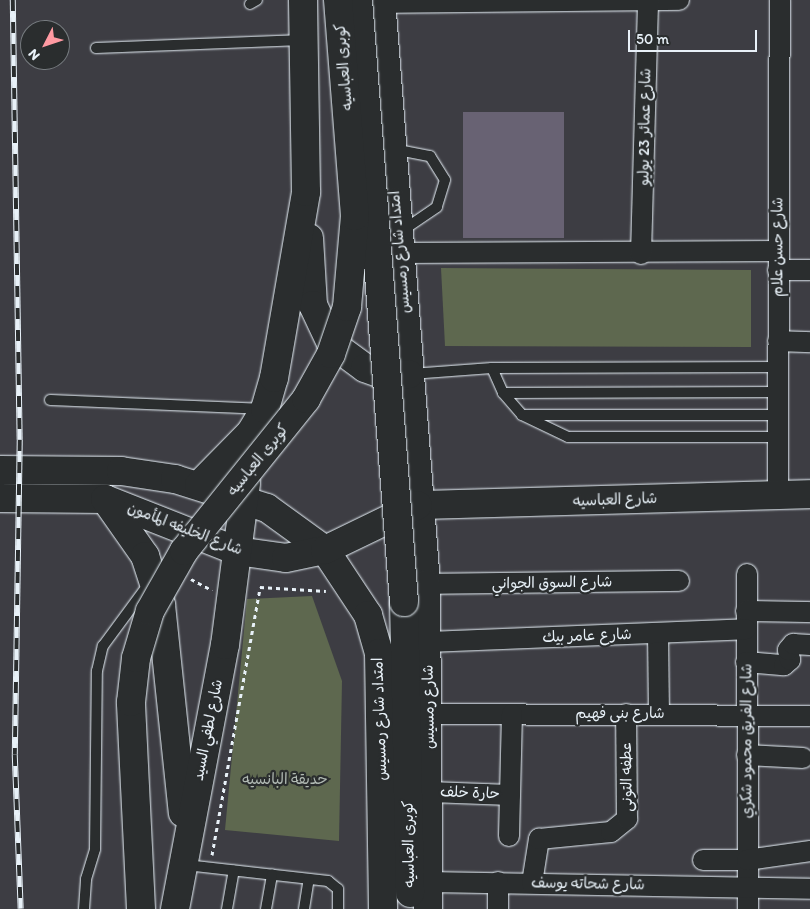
<!DOCTYPE html>
<html>
<head>
<meta charset="utf-8">
<style>
	body { margin:0 }
	#map { position:relative; width:810px; height:909px; overflow:hidden; background:#3d3d43; font-family:Itim,"Playpen Sans Arabic",sans-serif }
	div>[style] { position:absolute }
	.green>* { inset:0; background:#5e684f }
	.building>* { inset:0; background:#686273 }
	.path>* { height:3px; margin-top:-1.5px; transform-origin:0; background:repeating-linear-gradient(90deg,#e8f1f8 0 4px,transparent 0 8px) }
	.roads { filter:drop-shadow(0 0 1px #e8f1f8) drop-shadow(0 0 1px #e8f1f8) }
	.lane>* { height:10px; margin:-5px; padding:0 5px; transform-origin:5px; border-radius:5px; background:#2a2d2e }
	.street>* { height:20px; margin:-10px; padding:0 10px; transform-origin:10px; border-radius:10px; background:#2a2d2e }
	.secondary>* { height:28px; margin:-14px; padding:0 14px; transform-origin:14px; border-radius:14px; background:#2a2d2e }
	.primary>* { height:28px; margin:-14px; padding:0 14px; transform-origin:14px; border-radius:14px; background:#2a2d2e }
	.rail>* { height:5.5px; margin-top:-2.75px; transform-origin:0; background:repeating-linear-gradient(90deg,#2a2d2e 0 11px,#e8f1f8 0 22px); box-sizing:border-box; border-block:1px solid #e8f1f8 }
	.bridges { filter:drop-shadow(0 0 1px #e8f1f8) drop-shadow(0 0 1px #e8f1f8) }
	.primary-bridge>* { height:28px; margin:-14px; padding:0 14px; transform-origin:14px; border-radius:14px; background:#2a2d2e }
	span { translate:-50% -50%; white-space:nowrap; text-align:center; line-height:1.15; -webkit-text-stroke:4.5px #2a2d2e; paint-order:stroke }
	.street-label { font-size:15px; color:#e8f1f8 }
	.park-label { font-size:15px; color:#b1bab4 }
	.north { position:absolute; left:20px; top:20px; width:50px; height:50px; box-sizing:border-box; background:#2a2d2e; border:1px solid #767b7f; border-radius:50%; rotate:229deg; font-size:14px; font-weight:700; line-height:20px; text-align:center; color:#e8f1f8 }
	.north::after { content:''; display:block; margin:auto; width:18px; height:22px; background:#ff9aa2; clip-path:polygon(50% 0,100% 100%,50% 72%,0 100%) }
	.scale { position:absolute; left:628px; top:30px; width:129px; height:22px; box-sizing:border-box; border:2px solid #e8f1f8; border-top:0; padding-left:6px; font-size:15px; line-height:18px; white-space:nowrap; color:#e8f1f8; -webkit-text-stroke:4px #2a2d2e; paint-order:stroke }
</style>
</head>
<body>
<div id="map">
	<div class="green">
		<i style="clip-path:polygon(441px 268px,751px 270px,751px 347px,445px 346px)"></i>
		<i style="clip-path:polygon(312px 596px,342px 681px,339px 841px,225px 830px,247px 599px)"></i>
	</div>
	<div class="building">
		<i style="clip-path:polygon(463px 112px,564px 112px,564px 238px,463px 238px)"></i>
	</div>
	<div class="path">
		<i style="left:191px;top:579px;width:24px;rotate:28deg"></i>
		<i style="left:212px;top:855px;width:272px;rotate:-79.8deg"></i>
		<i style="left:260px;top:587px;width:66px;rotate:3.5deg"></i>
	</div>
	<div class="roads">
		<div class="lane">
			<i style="left:250px;top:4px;width:8px;rotate:-30deg"></i>
			<i style="left:96px;top:48px;width:207px;rotate:-2.2deg"></i>
			<i style="left:393px;top:149px;width:38px;rotate:11deg"></i>
			<i style="left:430px;top:156px;width:28px;rotate:58deg"></i>
			<i style="left:445px;top:180px;width:28px;rotate:107deg"></i>
			<i style="left:437px;top:207px;width:42px;rotate:145.6deg"></i>
			<i style="left:492px;top:368px;width:27px;rotate:66deg"></i>
			<i style="left:503px;top:393px;width:29px;rotate:49deg"></i>
			<i style="left:522px;top:415px;width:51px;rotate:25.6deg"></i>
			<i style="left:568px;top:437px;width:209px"></i>
			<i style="left:411px;top:374px;width:81px;rotate:-4.2deg"></i>
			<i style="left:492px;top:368px;width:286px;rotate:-0.2deg"></i>
			<i style="left:503px;top:393px;width:274px;rotate:-0.2deg"></i>
			<i style="left:50px;top:400px;width:211px;rotate:2.4deg"></i>
			<i style="left:522px;top:415px;width:255px"></i>
			<i style="left:186px;top:865px;width:143px;rotate:6.4deg"></i>
			<i style="left:328px;top:881px;width:13px;rotate:39deg"></i>
			<i style="left:338px;top:889px;width:20px;rotate:90deg"></i>
			<i style="left:84px;top:909px;width:30px;rotate:-86deg"></i>
			<i style="left:86px;top:879px;width:31px;rotate:-73deg"></i>
			<i style="left:95px;top:849px;width:178px;rotate:-89.4deg"></i>
			<i style="left:97px;top:671px;width:26px;rotate:-77deg"></i>
			<i style="left:103px;top:646px;width:81px;rotate:-53.6deg"></i>
			<i style="left:227px;top:909px;width:39px;rotate:-80deg"></i>
			<i style="left:266px;top:909px;width:35px;rotate:-80deg"></i>
			<i style="left:304px;top:909px;width:30px;rotate:-81deg"></i>
		</div>
		<div class="street">
			<i style="left:381px;top:3px;width:298px;rotate:-0.6deg"></i>
			<i style="left:400px;top:253px;width:379px;rotate:-0.3deg"></i>
			<i style="left:641px;top:254px;width:254px;rotate:-88.4deg"></i>
			<i style="left:778px;top:270px;width:32px"></i>
			<i style="left:778px;top:341px;width:32px;rotate:2deg"></i>
			<i style="left:778px;top:494px;width:494px;rotate:-89.8deg"></i>
			<i style="left:747px;top:574px;width:335px;rotate:89.8deg"></i>
			<i style="left:426px;top:584px;width:253px;rotate:-0.7deg"></i>
			<i style="left:746px;top:611px;width:64px;rotate:0.9deg"></i>
			<i style="left:658px;top:633px;width:82px;rotate:89.3deg"></i>
			<i style="left:428px;top:642px;width:318px;rotate:-2.3deg"></i>
			<i style="left:746px;top:662px;width:38px;rotate:5deg"></i>
			<i style="left:784px;top:665px;width:8px;rotate:-40deg"></i>
			<i style="left:790px;top:660px;width:10px;rotate:-101deg"></i>
			<i style="left:788px;top:650px;width:8px;rotate:-50deg"></i>
			<i style="left:793px;top:644px;width:17px;rotate:3deg"></i>
			<i style="left:429px;top:714px;width:381px;rotate:0.3deg"></i>
			<i style="left:747px;top:755px;width:56px;rotate:3.1deg"></i>
			<i style="left:430px;top:792px;width:80px;rotate:2.1deg"></i>
			<i style="left:509px;top:836px;width:122px;rotate:-88.6deg"></i>
			<i style="left:703px;top:860px;width:44px"></i>
			<i style="left:747px;top:860px;width:64px;rotate:-8.1deg"></i>
			<i style="left:428px;top:882px;width:382px;rotate:1deg"></i>
			<i style="left:532px;top:883px;width:45px;rotate:-81deg"></i>
			<i style="left:539px;top:839px;width:72px;rotate:-5.6deg"></i>
			<i style="left:611px;top:832px;width:21px;rotate:-39deg"></i>
			<i style="left:627px;top:819px;width:105px;rotate:-90.5deg"></i>
			<i style="left:498px;top:909px;width:27px;rotate:-90deg"></i>
		</div>
		<div class="secondary">
			<i style="left:419px;top:505px;width:391px;rotate:-1.6deg"></i>
		</div>
		<div class="primary">
			<i style="left:381px;top:0;width:586px;rotate:85.59deg"></i>
			<i style="left:426px;top:584px;width:325px;rotate:89.6deg"></i>
			<i style="left:309px;top:238px;width:67px;rotate:86.6deg"></i>
			<i style="left:313px;top:305px;width:42px;rotate:64.7deg"></i>
			<i style="left:331px;top:343px;width:42px;rotate:36.3deg"></i>
			<i style="left:365px;top:368px;width:20px;rotate:20deg"></i>
			<i style="left:384px;top:375px;width:25px;rotate:-2deg"></i>
			<i style="left:0;top:470px;width:121px;rotate:0.5deg"></i>
			<i style="left:121px;top:471px;width:55px;rotate:8.4deg"></i>
			<i style="left:175px;top:479px;width:96px;rotate:17.5deg"></i>
			<i style="left:267px;top:508px;width:72px;rotate:35.9deg"></i>
			<i style="left:325px;top:550px;width:78px;rotate:56.5deg"></i>
			<i style="left:368px;top:615px;width:40px;rotate:74deg"></i>
			<i style="left:379px;top:653px;width:256px;rotate:89.1deg"></i>
			<i style="left:199px;top:485px;width:74px;rotate:-45.5deg"></i>
			<i style="left:251px;top:432px;width:27px;rotate:-59deg"></i>
			<i style="left:265px;top:409px;width:32px;rotate:-74deg"></i>
			<i style="left:274px;top:378px;width:189px;rotate:-80.2deg"></i>
			<i style="left:306px;top:192px;width:192px;rotate:-90.9deg"></i>
			<i style="left:0;top:498px;width:105px;rotate:0.5deg"></i>
			<i style="left:105px;top:499px;width:142px;rotate:21.5deg"></i>
			<i style="left:237px;top:551px;width:49px;rotate:8.1deg"></i>
			<i style="left:286px;top:558px;width:40px;rotate:-12deg"></i>
			<i style="left:325px;top:550px;width:103px;rotate:-25.8deg"></i>
			<i style="left:105px;top:499px;width:70px;rotate:54.9deg"></i>
			<i style="left:145px;top:556px;width:52px;rotate:71.9deg"></i>
			<i style="left:161px;top:605px;width:209px;rotate:84deg"></i>
			<i style="left:404px;top:602px;width:291px;rotate:88.8deg"></i>
			<i style="left:175px;top:909px;width:269px;rotate:-79.3deg"></i>
			<i style="left:225px;top:645px;width:163px;rotate:-82.6deg"></i>
		</div>
	</div>
	<div class="rail">
		<i style="left:13px;top:0;width:440px;rotate:89.1deg"></i>
		<i style="left:20px;top:440px;width:315px;rotate:90.9deg"></i>
		<i style="left:15px;top:755px;width:154px;rotate:87.8deg"></i>
	</div>
	<div class="bridges">
		<div class="primary-bridge">
			<i style="left:358px;top:0;width:604px;rotate:85.63deg"></i>
			<i style="left:141px;top:909px;width:207px;rotate:-92.8deg"></i>
			<i style="left:131px;top:702px;width:44px;rotate:-83.5deg"></i>
			<i style="left:136px;top:658px;width:49px;rotate:-73.4deg"></i>
			<i style="left:150px;top:611px;width:69px;rotate:-60.5deg"></i>
			<i style="left:184px;top:551px;width:195px;rotate:-51.2deg"></i>
			<i style="left:306px;top:399px;width:51px;rotate:-60.9deg"></i>
			<i style="left:331px;top:354px;width:50px;rotate:-71.2deg"></i>
			<i style="left:347px;top:307px;width:91px;rotate:-85deg"></i>
			<i style="left:355px;top:216px;width:217px;rotate:-94.5deg"></i>
		</div>
	</div>
	<div class="street-label">
		<span style="left:344px;top:67px;rotate:-95deg">كوبرى العباسيه</span>
		<span style="left:645px;top:127px;rotate:-89deg">شارع عمائر 23 يوليو</span>
		<span style="left:778px;top:247px;rotate:-90deg">شارع حسن علام</span>
		<span style="left:400px;top:252px;rotate:-95deg">امتداد شارع رمسيس</span>
		<span style="left:258px;top:460px;rotate:-51deg">كوبرى العباسيه</span>
		<span style="left:615px;top:500px;rotate:-2deg">شارع العباسيه</span>
		<span style="left:185px;top:529px;rotate:21deg">شارع الخليفه المأمون</span>
		<span style="left:552px;top:583px;rotate:-1deg">شارع السوق الجواني</span>
		<span style="left:587px;top:636px;rotate:-2deg">شارع عامر بيك</span>
		<span style="left:429px;top:707px;rotate:-91deg">شارع رمسيس</span>
		<span style="left:620px;top:714px">شارع بنى فهيم</span>
		<span style="left:380px;top:719px;rotate:-92deg">امتداد شارع رمسيس</span>
		<span style="left:208px;top:730px;rotate:-79deg">شارع لطفي السيد</span>
		<span style="left:747px;top:741px;rotate:-90deg">شارع الفريق محمود شكري</span>
		<span style="left:627px;top:777px;rotate:-91deg">عطفه التونى</span>
		<span style="left:470px;top:793px;rotate:2deg">حارة خلف</span>
		<span style="left:409px;top:844px;rotate:-91deg">كوبرى العباسيه</span>
		<span style="left:588px;top:884px;rotate:1deg">شارع شحاته يوسف</span>
	</div>
	<div class="park-label">
		<span style="left:285px;top:780px">حديقة البانسيه</span>
	</div>
	<div class="north">N</div>
	<div class="scale">50 m</div>
</div>
</body>
</html>
